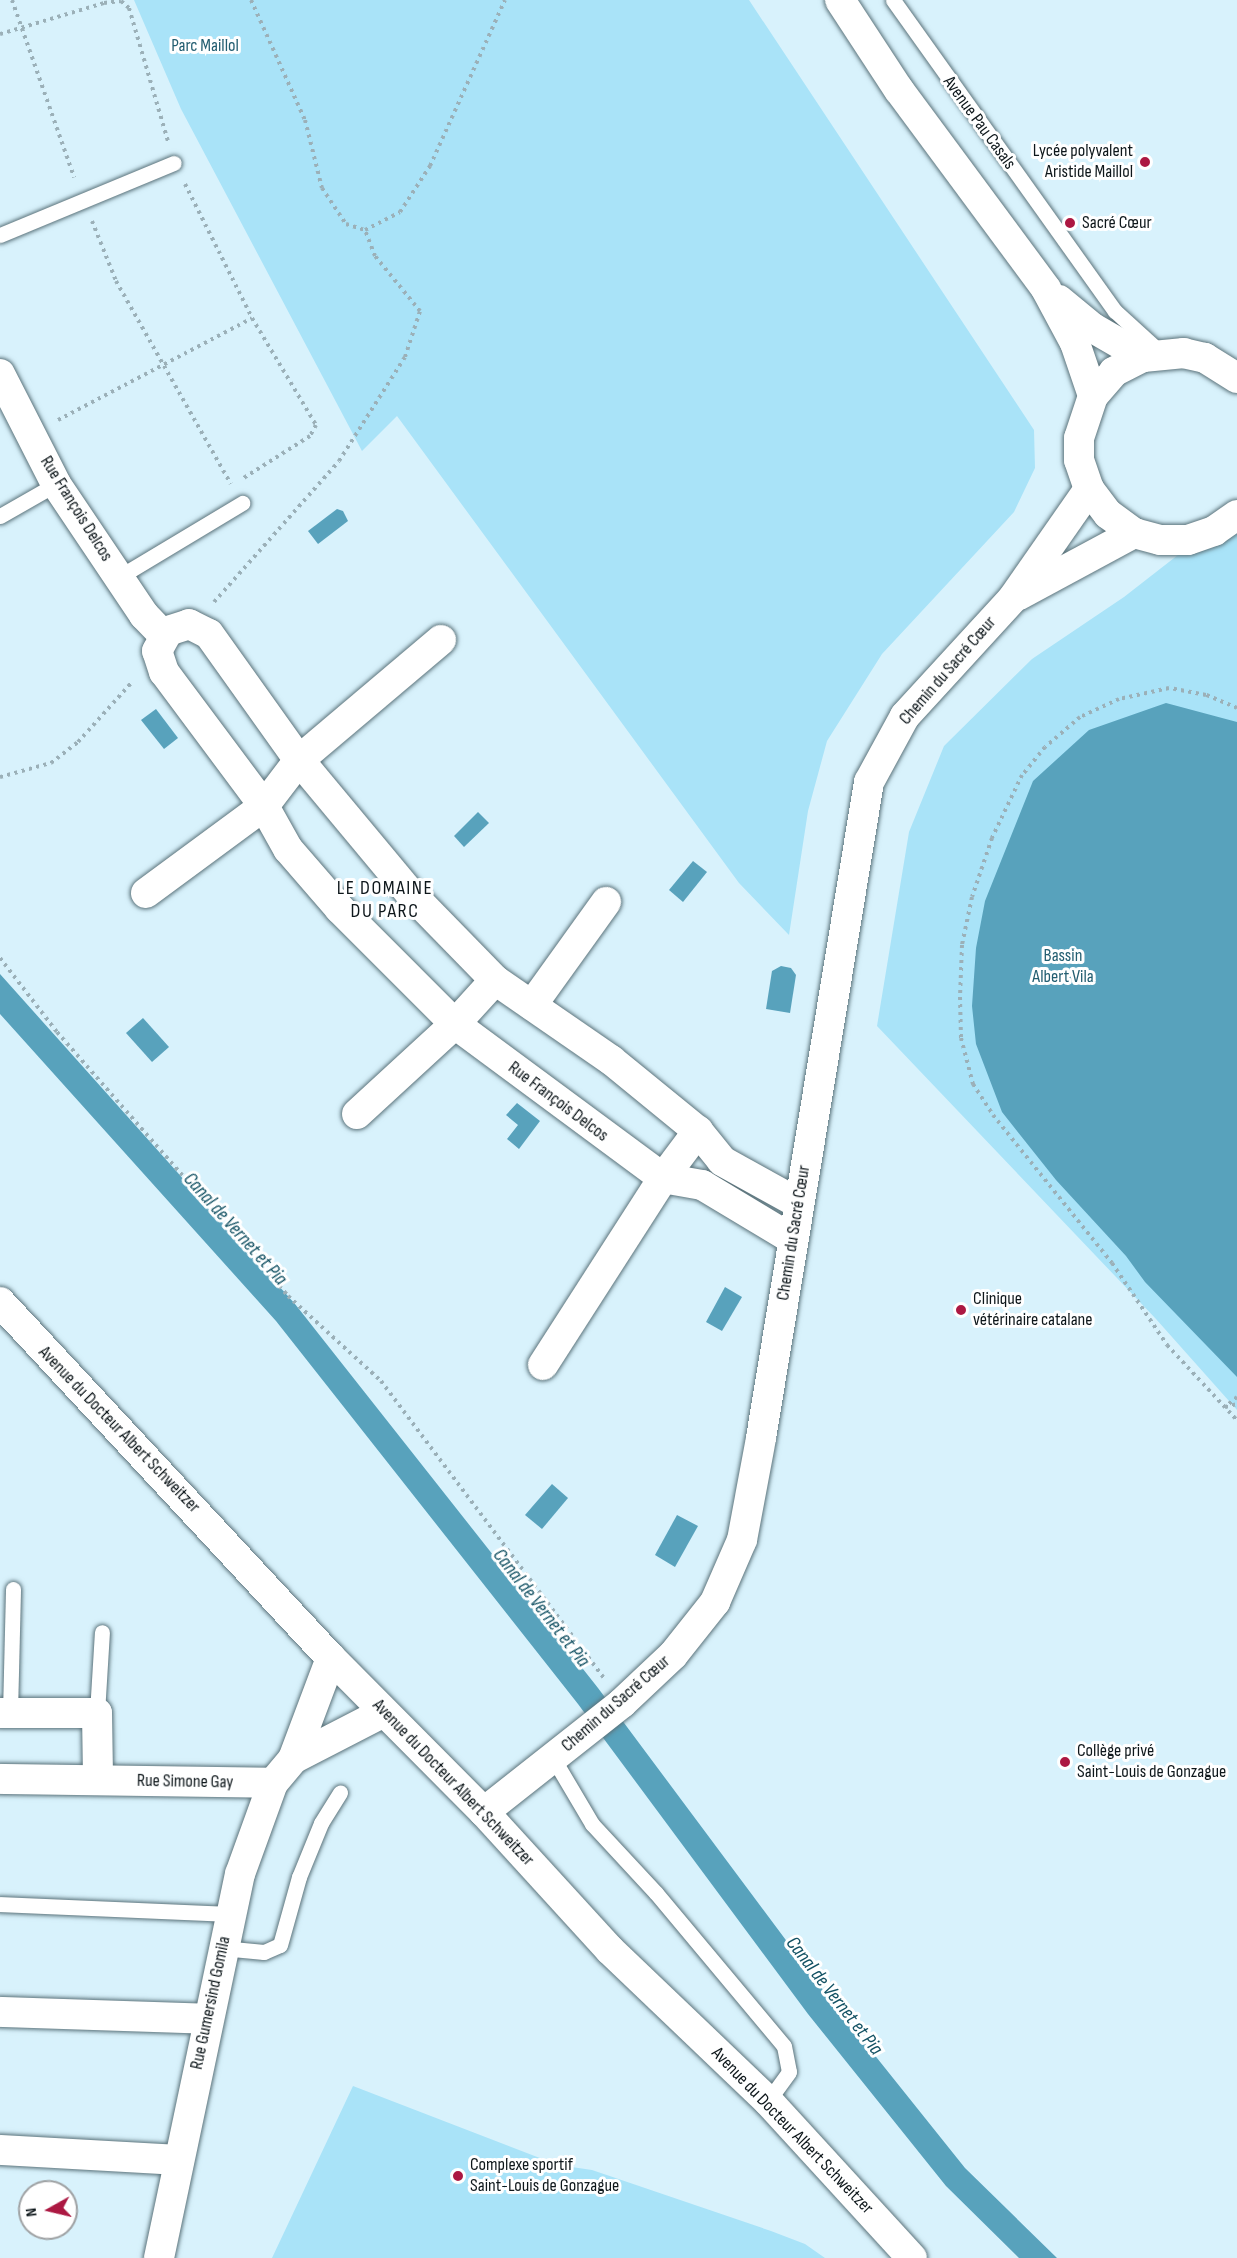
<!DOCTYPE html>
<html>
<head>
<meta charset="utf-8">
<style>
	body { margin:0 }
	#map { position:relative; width:1237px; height:2258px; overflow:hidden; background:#d8f2fc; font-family:"Sofia Sans Condensed",sans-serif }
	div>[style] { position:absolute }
	.green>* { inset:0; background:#a9e3f8 }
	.water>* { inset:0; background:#58a2bc }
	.path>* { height:4px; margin-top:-2px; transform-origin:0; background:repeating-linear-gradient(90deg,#9bb0b8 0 3px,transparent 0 7.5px) }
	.roads { filter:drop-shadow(0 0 2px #5b737b) drop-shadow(0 0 2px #5b737b) }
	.lane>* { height:15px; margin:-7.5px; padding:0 7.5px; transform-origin:7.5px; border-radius:7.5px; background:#fff }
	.street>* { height:30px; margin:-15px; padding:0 15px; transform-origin:15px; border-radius:15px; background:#fff }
	.dots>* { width:16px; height:16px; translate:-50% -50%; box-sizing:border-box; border:3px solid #fff; border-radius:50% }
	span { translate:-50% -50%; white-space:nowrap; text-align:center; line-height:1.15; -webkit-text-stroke:6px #fff; paint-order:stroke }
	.park-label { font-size:18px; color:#235e71 }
	.street-label { font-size:18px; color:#0e171b }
	.poi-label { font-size:18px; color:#0e171b }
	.right { translate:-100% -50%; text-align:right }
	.left { translate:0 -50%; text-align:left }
	.neighbourhood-label { font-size:20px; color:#0e171b; letter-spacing:1.5px }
	.water-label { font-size:20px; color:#125163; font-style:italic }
	.north { position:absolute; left:18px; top:2180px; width:60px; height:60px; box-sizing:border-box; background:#fff; border:2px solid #9fa2a4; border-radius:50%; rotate:262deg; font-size:16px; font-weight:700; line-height:24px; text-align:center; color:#0e171b }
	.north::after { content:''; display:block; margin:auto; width:21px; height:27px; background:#ac1842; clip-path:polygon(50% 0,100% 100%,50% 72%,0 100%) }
</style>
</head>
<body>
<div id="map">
	<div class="green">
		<i style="clip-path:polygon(134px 0,749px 0,1034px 430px,1035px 468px,1014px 512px,882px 654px,827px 741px,808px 811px,789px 935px,739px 883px,397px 416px,362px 451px,181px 109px)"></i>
		<i style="clip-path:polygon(1237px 509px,1237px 1410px,1156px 1319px,877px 1026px,909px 832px,944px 746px,1032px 659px,1124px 597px)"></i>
		<i style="clip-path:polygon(353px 2086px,558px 2165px,592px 2170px,771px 2231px,805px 2244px,825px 2258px,272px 2258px)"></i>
	</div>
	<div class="water">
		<i style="clip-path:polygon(337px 509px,343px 511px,348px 521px,318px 544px,308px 531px)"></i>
		<i style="clip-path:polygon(1166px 703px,1237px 722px,1237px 1377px,1145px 1282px,1126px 1256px,1056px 1180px,1002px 1112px,976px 1044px,972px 1006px,976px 948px,985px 901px,1033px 781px,1089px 730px)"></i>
		<i style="clip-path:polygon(156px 709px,178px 738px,164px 749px,141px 720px)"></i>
		<i style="clip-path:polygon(478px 812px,489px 823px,464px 847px,454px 836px)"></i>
		<i style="clip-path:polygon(693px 861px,707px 872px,683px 902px,669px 890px)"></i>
		<i style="clip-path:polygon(781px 966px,791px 968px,796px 975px,790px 1013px,766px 1009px,772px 971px)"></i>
		<i style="clip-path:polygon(0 974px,295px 1304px,598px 1688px,829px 1998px,965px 2168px,1057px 2258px,1019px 2258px,946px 2186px,808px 2014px,578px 1704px,276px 1321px,0 1014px)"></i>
		<i style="clip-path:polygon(143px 1018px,169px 1047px,152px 1062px,126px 1033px)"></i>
		<i style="clip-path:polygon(517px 1103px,540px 1121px,519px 1149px,507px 1139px,518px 1125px,506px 1115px)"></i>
		<i style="clip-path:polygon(725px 1287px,742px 1297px,722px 1331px,706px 1322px)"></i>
		<i style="clip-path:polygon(552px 1484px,568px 1498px,542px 1529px,525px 1515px)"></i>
		<i style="clip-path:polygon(677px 1515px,698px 1526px,675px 1567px,655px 1555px)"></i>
	</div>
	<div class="path">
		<i style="left:12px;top:0;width:188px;rotate:70.7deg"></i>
		<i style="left:251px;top:0;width:132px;rotate:65.8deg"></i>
		<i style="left:305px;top:120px;width:70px;rotate:76deg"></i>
		<i style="left:322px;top:188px;width:43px;rotate:56.3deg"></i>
		<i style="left:346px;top:224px;width:20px;rotate:18deg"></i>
		<i style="left:365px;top:230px;width:39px;rotate:-27deg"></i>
		<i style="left:400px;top:212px;width:55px;rotate:-56.9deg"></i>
		<i style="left:430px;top:166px;width:182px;rotate:-65.7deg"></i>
		<i style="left:0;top:34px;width:109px;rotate:-16.6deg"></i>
		<i style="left:104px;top:3px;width:17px;rotate:-7deg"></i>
		<i style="left:121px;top:1px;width:11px;rotate:41deg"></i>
		<i style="left:129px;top:8px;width:139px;rotate:73.7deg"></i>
		<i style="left:185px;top:184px;width:150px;rotate:63.4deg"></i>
		<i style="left:252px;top:318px;width:125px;rotate:59.1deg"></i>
		<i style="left:316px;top:425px;width:13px;rotate:119deg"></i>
		<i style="left:310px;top:436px;width:80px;rotate:147.7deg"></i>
		<i style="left:92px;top:221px;width:65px;rotate:68.2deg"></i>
		<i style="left:116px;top:281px;width:233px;rotate:60.5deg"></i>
		<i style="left:58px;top:420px;width:219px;rotate:-27.7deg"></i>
		<i style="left:214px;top:602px;width:188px;rotate:-48.4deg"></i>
		<i style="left:339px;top:461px;width:123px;rotate:-57.6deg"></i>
		<i style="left:405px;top:357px;width:48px;rotate:-71.9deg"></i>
		<i style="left:420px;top:311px;width:71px;rotate:-129.3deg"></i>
		<i style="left:375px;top:256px;width:28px;rotate:-111deg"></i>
		<i style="left:1237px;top:708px;width:34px;rotate:-157deg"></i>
		<i style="left:1206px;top:695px;width:38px;rotate:-169deg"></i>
		<i style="left:1169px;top:688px;width:51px;rotate:167.6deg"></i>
		<i style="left:1119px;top:699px;width:43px;rotate:155.2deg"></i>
		<i style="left:1080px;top:717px;width:46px;rotate:139.4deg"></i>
		<i style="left:1045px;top:747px;width:36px;rotate:129deg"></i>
		<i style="left:1022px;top:775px;width:70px;rotate:115.5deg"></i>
		<i style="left:992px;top:838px;width:62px;rotate:108.7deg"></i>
		<i style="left:972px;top:897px;width:49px;rotate:101.8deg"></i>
		<i style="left:962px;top:945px;width:52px;rotate:92.2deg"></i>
		<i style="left:960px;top:997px;width:41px;rotate:88.6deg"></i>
		<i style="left:961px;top:1038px;width:48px;rotate:75.4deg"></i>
		<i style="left:973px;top:1084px;width:37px;rotate:57deg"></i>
		<i style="left:993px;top:1115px;width:190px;rotate:51.2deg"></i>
		<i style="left:1112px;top:1263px;width:99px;rotate:56.1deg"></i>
		<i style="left:1167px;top:1345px;width:103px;rotate:47deg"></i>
		<i style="left:0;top:777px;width:53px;rotate:-15.4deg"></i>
		<i style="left:51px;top:763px;width:34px;rotate:-38deg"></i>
		<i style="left:78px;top:742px;width:82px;rotate:-48deg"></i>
		<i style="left:0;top:958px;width:93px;rotate:52.4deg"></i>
		<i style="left:57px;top:1032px;width:351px;rotate:48.8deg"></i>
		<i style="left:288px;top:1296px;width:126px;rotate:42.4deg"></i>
		<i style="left:381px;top:1381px;width:371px;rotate:53.1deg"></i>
		<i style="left:1237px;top:1397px;width:16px;rotate:140deg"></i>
		<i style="left:1225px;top:1407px;width:12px;rotate:-14deg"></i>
	</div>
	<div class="roads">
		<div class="lane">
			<i style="left:893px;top:0;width:382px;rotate:54.5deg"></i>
			<i style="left:1115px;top:311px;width:62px;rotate:42.4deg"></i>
			<i style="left:0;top:235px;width:188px;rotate:-22.5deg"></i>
			<i style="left:0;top:516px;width:64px;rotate:-29.7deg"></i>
			<i style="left:119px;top:577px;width:144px;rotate:-31deg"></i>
			<i style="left:10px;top:1713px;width:124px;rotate:-88.6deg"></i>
			<i style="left:97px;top:1713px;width:81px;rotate:-86.5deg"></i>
			<i style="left:553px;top:1758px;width:77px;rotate:59.4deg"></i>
			<i style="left:592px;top:1824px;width:94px;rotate:47.2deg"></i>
			<i style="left:656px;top:1893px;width:199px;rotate:50.1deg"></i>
			<i style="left:784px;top:2046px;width:26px;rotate:79deg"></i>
			<i style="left:789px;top:2072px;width:36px;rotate:126deg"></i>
			<i style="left:0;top:1904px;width:229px;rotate:2.5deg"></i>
			<i style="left:222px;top:1948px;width:42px;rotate:5.4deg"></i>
			<i style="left:264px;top:1952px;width:17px;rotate:-24deg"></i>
			<i style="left:280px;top:1945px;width:71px;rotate:-74.4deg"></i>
			<i style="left:299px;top:1877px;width:58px;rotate:-67.8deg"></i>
			<i style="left:321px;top:1823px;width:36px;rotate:-58deg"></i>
		</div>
		<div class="street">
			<i style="left:840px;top:0;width:108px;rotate:56.8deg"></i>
			<i style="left:899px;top:90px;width:247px;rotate:53.5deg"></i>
			<i style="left:1046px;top:289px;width:61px;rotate:61.8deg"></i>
			<i style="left:1075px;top:343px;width:56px;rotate:71.2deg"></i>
			<i style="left:1059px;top:300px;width:44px;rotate:39.5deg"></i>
			<i style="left:1093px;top:328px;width:58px;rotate:30.1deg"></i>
			<i style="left:0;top:374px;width:123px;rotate:63deg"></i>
			<i style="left:56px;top:484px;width:158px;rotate:56.1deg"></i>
			<i style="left:144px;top:615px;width:29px;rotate:46deg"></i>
			<i style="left:1237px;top:378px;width:38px;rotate:-148deg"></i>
			<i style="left:1205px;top:358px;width:22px;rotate:-167deg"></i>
			<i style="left:1184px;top:353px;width:41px;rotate:174.4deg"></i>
			<i style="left:1143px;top:357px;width:33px;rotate:153deg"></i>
			<i style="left:1114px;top:372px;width:32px;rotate:131deg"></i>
			<i style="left:1093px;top:396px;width:44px;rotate:108.4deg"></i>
			<i style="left:1079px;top:438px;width:22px;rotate:90deg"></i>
			<i style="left:1079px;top:460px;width:31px;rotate:71deg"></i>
			<i style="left:1089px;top:489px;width:31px;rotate:53deg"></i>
			<i style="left:1108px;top:514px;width:32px;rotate:36deg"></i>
			<i style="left:1134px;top:533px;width:27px;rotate:15deg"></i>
			<i style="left:1160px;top:540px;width:28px"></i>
			<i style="left:1188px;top:540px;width:28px;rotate:-19deg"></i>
			<i style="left:1214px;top:531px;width:28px;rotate:-35deg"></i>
			<i style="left:1019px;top:595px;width:131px;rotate:-28.3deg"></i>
			<i style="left:146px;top:893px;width:147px;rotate:-36.4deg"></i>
			<i style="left:264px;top:806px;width:58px;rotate:-52.7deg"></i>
			<i style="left:299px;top:760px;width:186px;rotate:-40.2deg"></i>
			<i style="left:532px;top:1005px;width:127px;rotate:-54.3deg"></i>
			<i style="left:357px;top:1114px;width:133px;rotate:-42.6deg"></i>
			<i style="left:455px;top:1024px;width:59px;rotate:-47.7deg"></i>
			<i style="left:792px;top:1239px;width:105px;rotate:-149deg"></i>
			<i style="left:702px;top:1185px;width:40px;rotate:-170deg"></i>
			<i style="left:663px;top:1178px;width:259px;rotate:-143.5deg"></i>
			<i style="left:455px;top:1024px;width:163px;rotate:-135deg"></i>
			<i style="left:340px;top:909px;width:79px;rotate:-130.9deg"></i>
			<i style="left:288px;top:849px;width:49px;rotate:-119.2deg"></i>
			<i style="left:264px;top:806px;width:167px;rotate:-126.7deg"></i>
			<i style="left:164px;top:672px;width:22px;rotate:-108deg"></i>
			<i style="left:157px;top:651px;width:23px;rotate:-61deg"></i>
			<i style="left:168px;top:631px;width:22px;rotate:-18deg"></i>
			<i style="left:189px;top:624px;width:22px;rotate:27deg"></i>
			<i style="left:209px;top:634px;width:155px;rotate:54.5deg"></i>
			<i style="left:299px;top:760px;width:172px;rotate:50.2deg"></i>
			<i style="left:409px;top:892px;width:123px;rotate:45.7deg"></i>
			<i style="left:495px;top:980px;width:141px;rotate:34.6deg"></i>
			<i style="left:611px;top:1060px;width:112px;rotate:39.2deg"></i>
			<i style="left:698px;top:1131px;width:38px;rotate:51deg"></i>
			<i style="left:722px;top:1161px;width:87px;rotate:28.9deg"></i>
			<i style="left:0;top:1302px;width:486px;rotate:47.1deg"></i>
			<i style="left:331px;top:1658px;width:217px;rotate:45.2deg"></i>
			<i style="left:484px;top:1812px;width:187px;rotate:47.6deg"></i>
			<i style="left:610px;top:1950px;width:219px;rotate:43.7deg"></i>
			<i style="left:768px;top:2101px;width:213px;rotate:47.5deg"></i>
			<i style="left:543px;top:1365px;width:222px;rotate:-57.3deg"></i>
			<i style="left:663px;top:1178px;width:59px;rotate:-53.3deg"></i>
			<i style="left:0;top:1713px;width:97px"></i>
			<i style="left:97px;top:1713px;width:67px;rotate:89.1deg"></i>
			<i style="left:293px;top:1759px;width:102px;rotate:-27.3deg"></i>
			<i style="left:0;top:1779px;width:273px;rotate:0.8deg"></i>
			<i style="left:484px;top:1812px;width:176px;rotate:-38.3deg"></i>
			<i style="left:622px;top:1703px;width:70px;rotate:-43.3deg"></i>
			<i style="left:673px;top:1655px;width:68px;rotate:-51.6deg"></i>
			<i style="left:715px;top:1602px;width:68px;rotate:-66.5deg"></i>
			<i style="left:742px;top:1540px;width:104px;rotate:-79.4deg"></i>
			<i style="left:761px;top:1438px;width:665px;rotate:-80.65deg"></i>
			<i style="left:869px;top:782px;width:75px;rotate:-61.4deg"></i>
			<i style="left:905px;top:716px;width:160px;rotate:-47.5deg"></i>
			<i style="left:1013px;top:598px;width:133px;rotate:-55.1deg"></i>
			<i style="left:0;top:2012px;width:207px;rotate:1.9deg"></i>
			<i style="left:0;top:2150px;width:178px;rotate:3.2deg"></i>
			<i style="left:159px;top:2258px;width:392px;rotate:-78.1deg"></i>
			<i style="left:240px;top:1874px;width:97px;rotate:-70.1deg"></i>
			<i style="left:273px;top:1783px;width:31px;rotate:-50deg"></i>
			<i style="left:293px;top:1759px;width:108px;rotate:-69.4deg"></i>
		</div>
	</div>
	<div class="dots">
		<i style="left:1145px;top:162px;background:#ac1842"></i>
		<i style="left:1070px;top:223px;background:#ac1842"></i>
		<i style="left:961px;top:1310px;background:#ac1842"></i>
		<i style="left:1065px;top:1762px;background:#ac1842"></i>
		<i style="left:458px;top:2176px;background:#ac1842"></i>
	</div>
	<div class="park-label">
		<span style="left:205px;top:46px">Parc Maillol</span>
		<span style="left:1063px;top:967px">Bassin<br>Albert Vila</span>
	</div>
	<div class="street-label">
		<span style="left:979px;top:123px;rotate:54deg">Avenue Pau Casals</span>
		<span style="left:76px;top:509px;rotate:58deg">Rue François Delcos</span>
		<span style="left:948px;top:671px;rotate:-49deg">Chemin du Sacré Cœur</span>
		<span style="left:558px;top:1102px;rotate:37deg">Rue François Delcos</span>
		<span style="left:794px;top:1233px;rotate:-81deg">Chemin du Sacré Cœur</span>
		<span style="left:119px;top:1430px;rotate:46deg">Avenue du Docteur Albert Schweitzer</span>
		<span style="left:616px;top:1704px;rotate:-41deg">Chemin du Sacré Cœur</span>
		<span style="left:185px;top:1782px;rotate:1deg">Rue Simone Gay</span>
		<span style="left:453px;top:1783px;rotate:46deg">Avenue du Docteur Albert Schweitzer</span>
		<span style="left:211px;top:2003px;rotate:-78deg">Rue Gumersind Gomila</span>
		<span style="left:792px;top:2131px;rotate:46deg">Avenue du Docteur Albert Schweitzer</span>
	</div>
	<div class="poi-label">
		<span class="right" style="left:1133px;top:162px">Lycée polyvalent<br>Aristide Maillol</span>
		<span class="left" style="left:1082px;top:223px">Sacré Cœur</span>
		<span class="left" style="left:973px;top:1310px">Clinique<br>vétérinaire catalane</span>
		<span class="left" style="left:1077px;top:1762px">Collège privé<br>Saint-Louis de Gonzague</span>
		<span class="left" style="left:470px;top:2176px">Complexe sportif<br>Saint-Louis de Gonzague</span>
	</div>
	<div class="neighbourhood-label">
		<span style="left:385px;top:900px">LE DOMAINE<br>DU PARC</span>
	</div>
	<div class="water-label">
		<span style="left:235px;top:1229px;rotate:48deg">Canal de Vernet et Pia</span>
		<span style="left:541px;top:1608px;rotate:52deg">Canal de Vernet et Pia</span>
		<span style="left:834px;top:1996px;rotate:52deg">Canal de Vernet et Pia</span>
	</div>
	<div class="north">N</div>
</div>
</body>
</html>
